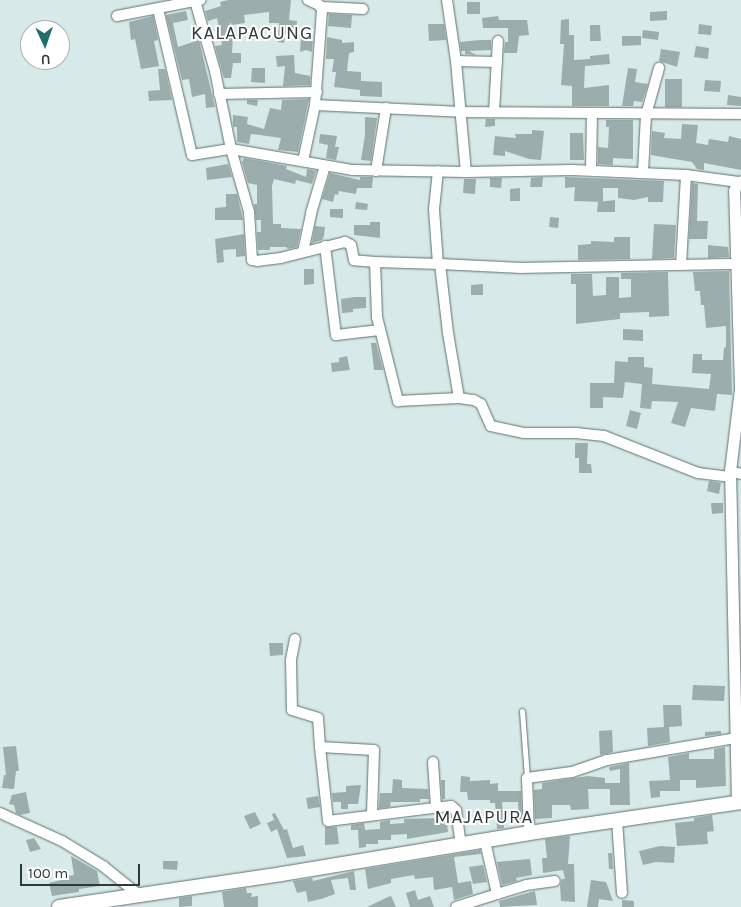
<!DOCTYPE html>
<html>
<head>
<meta charset="utf-8">
<style>
	body { margin:0 }
	#map { position:relative; width:741px; height:907px; overflow:hidden; background:#d7eae9; font-family:Karla,sans-serif }
	div>[style] { position:absolute }
	.building>* { inset:0; background:#9cadad }
	.roads { filter:drop-shadow(0 0 1px #5f6f6f) drop-shadow(0 0 1px #5f6f6f) }
	.service>* { height:5px; margin:-2.5px; padding:0 2.5px; transform-origin:2.5px; border-radius:2.5px; background:#fff }
	.minor>* { height:10px; margin:-5px; padding:0 5px; transform-origin:5px; border-radius:5px; background:#fff }
	.tertiary>* { height:11px; margin:-5.5px; padding:0 5.5px; transform-origin:5.5px; border-radius:5.5px; background:#fff }
	.secondary>* { height:14px; margin:-7px; padding:0 7px; transform-origin:7px; border-radius:7px; background:#fff }
	span { translate:-50% -50%; white-space:nowrap; text-align:center; line-height:1.15; -webkit-text-stroke:4px #fff; paint-order:stroke }
	.quarter-label { font-size:19px; color:#323939; letter-spacing:1px }
	.north { position:absolute; left:20px; top:20px; width:50px; height:50px; box-sizing:border-box; background:#fff; border:1px solid #adb0b0; border-radius:50%; rotate:177deg; font-size:14px; font-weight:700; line-height:20px; text-align:center; color:#323939 }
	.north::after { content:''; display:block; margin:auto; width:18px; height:22px; background:#226e6e; clip-path:polygon(50% 0,100% 100%,50% 72%,0 100%) }
	.scale { position:absolute; left:20px; top:864px; width:120px; height:22px; box-sizing:border-box; border:2px solid #323939; border-top:0; padding-left:6px; font-size:15px; line-height:18px; white-space:nowrap; color:#323939; -webkit-text-stroke:4px #fff; paint-order:stroke }
</style>
</head>
<body>
<div id="map">
	<div class="building">
		<i style="clip-path:polygon(228px 0,291px 0,289px 20px,297px 21px,296px 30px,313px 34px,312px 52px,306px 50px,300px 52px,301px 37px,285px 34px,284px 43px,278px 42px,279px 23px,269px 23px,269px 12px,244px 15px,245px 23px,232px 25px,235px 35px,233px 35px,232px 53px,241px 53px,241px 63px,233px 63px,231px 78px,224px 78px,215px 46px,222px 45px,217px 18px,208px 21px,205px 11px,221px 6px,220px 2px)"></i>
		<i style="clip-path:polygon(467px 2px,480px 2px,480px 14px,467px 14px)"></i>
		<i style="clip-path:polygon(186px 11px,188px 20px,173px 23px,178px 47px,199px 40px,215px 107px,206px 108px,205px 94px,192px 97px,189px 79px,182px 80px,166px 15px)"></i>
		<i style="clip-path:polygon(667px 11px,667px 20px,650px 21px,650px 12px)"></i>
		<i style="clip-path:polygon(329px 14px,352px 15px,351px 28px,328px 26px)"></i>
		<i style="clip-path:polygon(153px 16px,158px 40px,154px 41px,159px 66px,141px 69px,135px 39px,131px 40px,129px 22px)"></i>
		<i style="clip-path:polygon(498px 16px,499px 20px,527px 20px,529px 35px,519px 36px,517px 53px,504px 53px,505px 42px,508px 42px,508px 28px,483px 28px,482px 18px)"></i>
		<i style="clip-path:polygon(569px 19px,569px 35px,574px 35px,574px 60px,590px 59px,590px 56px,609px 54px,610px 64px,585px 66px,584px 88px,609px 85px,609px 106px,572px 106px,572px 86px,561px 85px,564px 44px,560px 44px,561px 20px)"></i>
		<i style="clip-path:polygon(428px 24px,444px 24px,446px 40px,429px 41px)"></i>
		<i style="clip-path:polygon(699px 24px,712px 26px,711px 35px,698px 34px)"></i>
		<i style="clip-path:polygon(590px 25px,600px 25px,601px 41px,590px 41px)"></i>
		<i style="clip-path:polygon(643px 30px,659px 32px,658px 40px,642px 38px)"></i>
		<i style="clip-path:polygon(622px 36px,641px 36px,641px 45px,622px 46px)"></i>
		<i style="clip-path:polygon(327px 37px,342px 40px,342px 43px,354px 42px,354px 52px,349px 53px,347px 71px,361px 72px,361px 81px,382px 82px,382px 97px,360px 96px,360px 90px,334px 87px,336px 72px,332px 72px,334px 59px,326px 59px)"></i>
		<i style="clip-path:polygon(480px 40px,491px 40px,491px 50px,469px 51px,476px 55px,465px 54px,465px 51px,461px 51px,460px 42px)"></i>
		<i style="clip-path:polygon(696px 46px,709px 48px,708px 59px,694px 57px)"></i>
		<i style="clip-path:polygon(661px 49px,680px 52px,677px 67px,659px 61px)"></i>
		<i style="clip-path:polygon(294px 55px,295px 73px,310px 76px,310px 85px,283px 86px,285px 66px,277px 67px,276px 56px)"></i>
		<i style="clip-path:polygon(252px 68px,265px 68px,265px 83px,251px 82px)"></i>
		<i style="clip-path:polygon(628px 68px,637px 69px,635px 82px,648px 84px,642px 102px,634px 101px,633px 106px,622px 106px)"></i>
		<i style="clip-path:polygon(158px 69px,165px 69px,172px 100px,149px 101px,148px 91px,160px 90px)"></i>
		<i style="clip-path:polygon(665px 79px,682px 79px,682px 107px,665px 107px)"></i>
		<i style="clip-path:polygon(705px 80px,721px 81px,720px 92px,704px 91px)"></i>
		<i style="clip-path:polygon(728px 95px,741px 97px,741px 106px,727px 105px)"></i>
		<i style="clip-path:polygon(309px 99px,298px 152px,278px 150px,281px 138px,260px 135px,251px 134px,249px 144px,237px 142px,237px 127px,233px 127px,233px 115px,248px 117px,247px 124px,264px 129px,270px 108px,281px 110px,282px 100px)"></i>
		<i style="clip-path:polygon(247px 100px,258px 100px,257px 106px,247px 104px)"></i>
		<i style="clip-path:polygon(365px 117px,377px 118px,371px 161px,361px 160px,365px 135px)"></i>
		<i style="clip-path:polygon(486px 119px,495px 119px,495px 126px,485px 127px)"></i>
		<i style="clip-path:polygon(606px 120px,633px 120px,633px 159px,613px 158px,613px 165px,598px 164px,598px 147px,608px 148px,609px 127px,606px 127px)"></i>
		<i style="clip-path:polygon(682px 124px,698px 125px,696px 143px,708px 145px,709px 139px,728px 142px,729px 136px,741px 139px,741px 170px,704px 163px,704px 170px,697px 169px,692px 162px,651px 155px,652px 131px,665px 133px,664px 138px,681px 139px)"></i>
		<i style="clip-path:polygon(532px 130px,544px 131px,541px 160px,529px 159px,505px 151px,505px 156px,493px 155px,495px 136px,516px 138px,515px 134px,532px 134px)"></i>
		<i style="clip-path:polygon(570px 133px,583px 133px,584px 160px,570px 160px)"></i>
		<i style="clip-path:polygon(320px 134px,337px 136px,335px 147px,339px 147px,336px 160px,326px 158px,328px 145px,319px 143px)"></i>
		<i style="clip-path:polygon(244px 158px,287px 166px,286px 169px,306px 177px,307px 169px,316px 171px,312px 184px,296px 180px,295px 184px,274px 179px,272px 186px,273px 224px,281px 224px,281px 228px,301px 229px,297px 247px,288px 249px,286px 247px,270px 247px,270px 250px,258px 250px,257px 232px,261px 232px,261px 220px,256px 220px,254px 204px,257px 204px,257px 185px,248px 183px,242px 162px)"></i>
		<i style="clip-path:polygon(228px 164px,232px 177px,207px 180px,206px 168px)"></i>
		<i style="clip-path:polygon(330px 173px,360px 180px,360px 177px,373px 177px,372px 188px,357px 188px,356px 194px,339px 191px,338px 195px,335px 194px,333px 202px,322px 199px)"></i>
		<i style="clip-path:polygon(543px 177px,542px 187px,530px 187px,531px 178px)"></i>
		<i style="clip-path:polygon(565px 177px,664px 181px,663px 202px,648px 202px,648px 197px,634px 200px,618px 198px,618px 188px,603px 188px,603px 202px,574px 201px,575px 187px,565px 188px)"></i>
		<i style="clip-path:polygon(490px 178px,502px 178px,501px 188px,490px 187px)"></i>
		<i style="clip-path:polygon(464px 179px,476px 179px,475px 194px,463px 193px)"></i>
		<i style="clip-path:polygon(692px 183px,698px 184px,697px 221px,708px 221px,707px 239px,689px 239px)"></i>
		<i style="clip-path:polygon(520px 188px,520px 201px,510px 201px,510px 189px)"></i>
		<i style="clip-path:polygon(226px 194px,237px 194px,243px 220px,215px 220px,215px 208px,226px 207px)"></i>
		<i style="clip-path:polygon(615px 200px,615px 212px,597px 212px,598px 202px)"></i>
		<i style="clip-path:polygon(356px 202px,368px 204px,367px 210px,355px 209px)"></i>
		<i style="clip-path:polygon(330px 209px,343px 209px,343px 218px,330px 217px)"></i>
		<i style="clip-path:polygon(550px 217px,559px 218px,558px 228px,549px 227px)"></i>
		<i style="clip-path:polygon(370px 222px,380px 222px,380px 238px,354px 235px,354px 225px,370px 225px)"></i>
		<i style="clip-path:polygon(654px 224px,676px 225px,674px 258px,652px 259px)"></i>
		<i style="clip-path:polygon(315px 226px,325px 227px,324px 236px,322px 240px,312px 243px)"></i>
		<i style="clip-path:polygon(244px 234px,245px 256px,236px 257px,236px 249px,223px 250px,224px 262px,217px 263px,215px 239px)"></i>
		<i style="clip-path:polygon(614px 237px,630px 237px,630px 259px,578px 260px,578px 245px,591px 244px,591px 241px,614px 242px)"></i>
		<i style="clip-path:polygon(708px 245px,728px 247px,729px 257px,708px 258px)"></i>
		<i style="clip-path:polygon(304px 269px,314px 269px,314px 284px,304px 285px)"></i>
		<i style="clip-path:polygon(729px 271px,732px 395px,717px 394px,715px 411px,691px 408px,685px 427px,671px 423px,678px 402px,652px 401px,651px 409px,640px 408px,642px 384px,625px 382px,623px 398px,603px 397px,603px 408px,590px 408px,590px 383px,614px 383px,615px 361px,628px 362px,628px 357px,644px 357px,644px 367px,653px 368px,652px 384px,709px 389px,711px 374px,692px 373px,693px 354px,702px 354px,702px 360px,723px 360px,724px 348px,726px 347px,726px 326px,706px 328px,704px 305px,701px 305px,700px 291px,695px 291px,693px 272px)"></i>
		<i style="clip-path:polygon(668px 272px,669px 316px,649px 317px,649px 312px,620px 313px,620px 319px,576px 324px,576px 284px,571px 284px,571px 274px,592px 274px,593px 296px,606px 295px,606px 277px,619px 277px,619px 298px,631px 297px,631px 279px,621px 279px,621px 273px)"></i>
		<i style="clip-path:polygon(483px 284px,483px 295px,471px 295px,471px 285px)"></i>
		<i style="clip-path:polygon(355px 297px,366px 297px,366px 308px,353px 309px,353px 312px,342px 313px,341px 299px)"></i>
		<i style="clip-path:polygon(623px 329px,643px 330px,643px 341px,623px 340px)"></i>
		<i style="clip-path:polygon(371px 343px,376px 343px,383px 370px,374px 370px)"></i>
		<i style="clip-path:polygon(347px 356px,350px 370px,332px 372px,331px 363px,339px 362px,339px 358px)"></i>
		<i style="clip-path:polygon(630px 410px,641px 413px,637px 429px,626px 426px)"></i>
		<i style="clip-path:polygon(575px 443px,588px 443px,587px 464px,591px 464px,592px 473px,579px 473px,579px 458px,575px 458px)"></i>
		<i style="clip-path:polygon(709px 481px,721px 483px,719px 494px,707px 491px)"></i>
		<i style="clip-path:polygon(711px 503px,723px 503px,723px 513px,712px 514px)"></i>
		<i style="clip-path:polygon(269px 643px,283px 643px,283px 655px,270px 656px)"></i>
		<i style="clip-path:polygon(693px 685px,725px 686px,724px 701px,692px 700px)"></i>
		<i style="clip-path:polygon(663px 705px,681px 705px,682px 726px,669px 727px,670px 742px,648px 746px,647px 728px,664px 727px)"></i>
		<i style="clip-path:polygon(612px 730px,613px 752px,600px 755px,599px 731px)"></i>
		<i style="clip-path:polygon(721px 731px,721px 734px,705px 736px,705px 732px)"></i>
		<i style="clip-path:polygon(16px 746px,19px 771px,16px 771px,14px 789px,2px 788px,4px 775px,6px 775px,3px 747px)"></i>
		<i style="clip-path:polygon(725px 747px,726px 786px,696px 788px,696px 780px,680px 780px,680px 791px,660px 791px,660px 797px,651px 798px,649px 781px,670px 780px,668px 757px,689px 753px,689px 759px,714px 759px,714px 749px)"></i>
		<i style="clip-path:polygon(629px 763px,630px 805px,610px 805px,610px 789px,588px 789px,589px 809px,571px 810px,570px 805px,552px 805px,552px 818px,535px 819px,534px 790px,542px 789px,542px 783px,588px 776px,605px 778px,605px 783px,620px 783px,620px 769px,610px 771px,609px 767px)"></i>
		<i style="clip-path:polygon(461px 776px,470px 777px,470px 781px,490px 780px,490px 784px,498px 783px,498px 791px,521px 791px,522px 819px,519px 819px,518px 802px,502px 802px,504px 828px,497px 829px,495px 803px,490px 803px,490px 800px,468px 800px,467px 792px,460px 792px)"></i>
		<i style="clip-path:polygon(393px 779px,402px 780px,402px 788px,428px 789px,429px 799px,420px 799px,420px 802px,391px 802px,390px 807px,379px 808px,380px 793px,392px 793px)"></i>
		<i style="clip-path:polygon(441px 780px,445px 780px,445px 799px,442px 799px)"></i>
		<i style="clip-path:polygon(361px 785px,358px 804px,348px 804px,348px 809px,341px 809px,341px 802px,333px 802px,332px 793px,346px 792px,346px 786px)"></i>
		<i style="clip-path:polygon(26px 792px,30px 813px,20px 815px,16px 813px,14px 805px,9px 804px,12px 795px)"></i>
		<i style="clip-path:polygon(318px 796px,320px 807px,308px 809px,306px 798px)"></i>
		<i style="clip-path:polygon(255px 812px,261px 824px,250px 829px,244px 816px)"></i>
		<i style="clip-path:polygon(275px 813px,284px 830px,287px 829px,293px 848px,303px 845px,306px 856px,287px 858px,277px 829px,271px 832px,267px 823px,274px 820px,272px 814px)"></i>
		<i style="clip-path:polygon(446px 814px,448px 832px,407px 839px,407px 834px,391px 835px,391px 840px,378px 840px,378px 844px,366px 844px,366px 847px,359px 848px,358px 830px,351px 830px,351px 825px,364px 823px,365px 830px,380px 829px,380px 822px,390px 820px,390px 824px,404px 823px,404px 819px,437px 818px,437px 815px)"></i>
		<i style="clip-path:polygon(712px 815px,714px 831px,707px 832px,708px 844px,677px 846px,675px 823px,694px 821px,694px 818px)"></i>
		<i style="clip-path:polygon(325px 827px,337px 827px,339px 844px,325px 845px)"></i>
		<i style="clip-path:polygon(570px 836px,568px 864px,574px 864px,575px 902px,561px 901px,560px 886px,562px 879px,565px 879px,563px 870px,543px 873px,542px 858px,547px 858px,545px 839px)"></i>
		<i style="clip-path:polygon(34px 838px,41px 849px,30px 852px,26px 840px)"></i>
		<i style="clip-path:polygon(660px 846px,675px 847px,674px 863px,656px 862px,643px 865px,639px 851px)"></i>
		<i style="clip-path:polygon(480px 850px,481px 854px,454px 857px,458px 883px,471px 881px,473px 894px,454px 900px,452px 887px,434px 890px,433px 877px,415px 879px,414px 875px,391px 879px,391px 883px,368px 889px,365px 869px)"></i>
		<i style="clip-path:polygon(608px 853px,612px 853px,613px 869px,609px 869px)"></i>
		<i style="clip-path:polygon(71px 856px,97px 871px,100px 886px,79px 889px,79px 892px,52px 896px,49px 883px,61px 880px,60px 877px,74px 875px)"></i>
		<i style="clip-path:polygon(530px 859px,532px 875px,516px 878px,517px 881px,502px 885px,497px 862px)"></i>
		<i style="clip-path:polygon(163px 861px,178px 861px,177px 870px,163px 869px)"></i>
		<i style="clip-path:polygon(483px 865px,487px 882px,473px 884px,469px 867px)"></i>
		<i style="clip-path:polygon(354px 871px,356px 890px,350px 890px,348px 878px,331px 880px,335px 894px,321px 899px,308px 902px,306px 891px,297px 893px,293px 881px,312px 878px,313px 881px)"></i>
		<i style="clip-path:polygon(591px 880px,606px 882px,613px 901px,599px 899px,598px 907px,587px 907px)"></i>
		<i style="clip-path:polygon(246px 888px,247px 893px,252px 893px,251px 897px,258px 896px,258px 907px,224px 907px,222px 892px)"></i>
		<i style="clip-path:polygon(415px 890px,418px 900px,430px 896px,434px 907px,410px 907px,406px 893px)"></i>
		<i style="clip-path:polygon(535px 891px,537px 905px,500px 907px,499px 901px)"></i>
		<i style="clip-path:polygon(192px 896px,192px 906px,179px 907px,179px 898px)"></i>
		<i style="clip-path:polygon(391px 896px,396px 907px,367px 907px,388px 897px)"></i>
		<i style="clip-path:polygon(622px 900px,634px 901px,634px 907px,622px 907px)"></i>
	</div>
	<div class="roads">
		<div class="service">
			<i style="left:522px;top:711px;width:67px;rotate:85.7deg"></i>
		</div>
		<div class="minor">
			<i style="left:308px;top:0;width:12px;rotate:24deg"></i>
			<i style="left:319px;top:5px;width:6px;rotate:59deg"></i>
			<i style="left:322px;top:10px;width:95px;rotate:94.2deg"></i>
			<i style="left:447px;top:0;width:62px;rotate:81.6deg"></i>
			<i style="left:456px;top:61px;width:111px;rotate:84.9deg"></i>
			<i style="left:466px;top:172px;width:106px;rotate:-1.1deg"></i>
			<i style="left:572px;top:170px;width:114px;rotate:2.5deg"></i>
			<i style="left:686px;top:175px;width:53px;rotate:7.5deg"></i>
			<i style="left:322px;top:7px;width:41px;rotate:2.8deg"></i>
			<i style="left:158px;top:9px;width:150px;rotate:76.9deg"></i>
			<i style="left:192px;top:155px;width:39px;rotate:-9deg"></i>
			<i style="left:231px;top:149px;width:80px;rotate:-101.6deg"></i>
			<i style="left:215px;top:71px;width:73px;rotate:-105.9deg"></i>
			<i style="left:117px;top:16px;width:85px;rotate:-10.9deg"></i>
			<i style="left:456px;top:61px;width:41px;rotate:1.4deg"></i>
			<i style="left:219px;top:94px;width:98px;rotate:-1.2deg"></i>
			<i style="left:494px;top:112px;width:71px;rotate:-86.8deg"></i>
			<i style="left:303px;top:161px;width:57px;rotate:-77.9deg"></i>
			<i style="left:315px;top:105px;width:146px;rotate:2.7deg"></i>
			<i style="left:461px;top:112px;width:280px;rotate:0.4deg"></i>
			<i style="left:591px;top:170px;width:57px;rotate:-89deg"></i>
			<i style="left:376px;top:171px;width:64px;rotate:-81deg"></i>
			<i style="left:643px;top:172px;width:57px;rotate:-87deg"></i>
			<i style="left:646px;top:115px;width:49px;rotate:-74.5deg"></i>
			<i style="left:325px;top:246px;width:90px;rotate:83deg"></i>
			<i style="left:336px;top:335px;width:44px;rotate:-6.5deg"></i>
			<i style="left:303px;top:252px;width:40px;rotate:-78deg"></i>
			<i style="left:311px;top:213px;width:49px;rotate:-73.4deg"></i>
			<i style="left:375px;top:262px;width:21px;rotate:-175deg"></i>
			<i style="left:354px;top:260px;width:15px;rotate:-101deg"></i>
			<i style="left:351px;top:245px;width:7px;rotate:-153deg"></i>
			<i style="left:345px;top:242px;width:66px;rotate:166deg"></i>
			<i style="left:281px;top:258px;width:23px;rotate:173deg"></i>
			<i style="left:258px;top:261px;width:6px;rotate:-171deg"></i>
			<i style="left:252px;top:260px;width:48px;rotate:-93.6deg"></i>
			<i style="left:249px;top:212px;width:66px;rotate:-105.9deg"></i>
			<i style="left:231px;top:149px;width:124px;rotate:9.8deg"></i>
			<i style="left:353px;top:170px;width:113px;rotate:1deg"></i>
			<i style="left:438px;top:264px;width:55px;rotate:-94.2deg"></i>
			<i style="left:434px;top:209px;width:38px;rotate:-84deg"></i>
			<i style="left:440px;top:264px;width:65px;rotate:-178.2deg"></i>
			<i style="left:375px;top:262px;width:55px;rotate:87.9deg"></i>
			<i style="left:377px;top:317px;width:87px;rotate:76deg"></i>
			<i style="left:398px;top:401px;width:61px;rotate:-2.8deg"></i>
			<i style="left:459px;top:398px;width:15px;rotate:8deg"></i>
			<i style="left:474px;top:400px;width:8px;rotate:30deg"></i>
			<i style="left:481px;top:404px;width:24px;rotate:66deg"></i>
			<i style="left:491px;top:426px;width:34px;rotate:12deg"></i>
			<i style="left:524px;top:433px;width:52px"></i>
			<i style="left:576px;top:433px;width:28px;rotate:6deg"></i>
			<i style="left:604px;top:436px;width:101px;rotate:21.5deg"></i>
			<i style="left:698px;top:473px;width:32px;rotate:7deg"></i>
			<i style="left:681px;top:265px;width:90px;rotate:-86.8deg"></i>
			<i style="left:459px;top:398px;width:66px;rotate:-99.6deg"></i>
			<i style="left:448px;top:333px;width:69px;rotate:-96.6deg"></i>
			<i style="left:440px;top:264px;width:82px;rotate:2.8deg"></i>
			<i style="left:522px;top:268px;width:216px;rotate:-1.1deg"></i>
			<i style="left:730px;top:471px;width:11px;rotate:15deg"></i>
			<i style="left:295px;top:639px;width:21px;rotate:101deg"></i>
			<i style="left:291px;top:660px;width:50px;rotate:88.9deg"></i>
			<i style="left:292px;top:710px;width:27px;rotate:17deg"></i>
			<i style="left:318px;top:718px;width:29px;rotate:86deg"></i>
			<i style="left:320px;top:747px;width:54px;rotate:3.2deg"></i>
			<i style="left:374px;top:750px;width:65px;rotate:91.8deg"></i>
			<i style="left:320px;top:747px;width:74px;rotate:83.8deg"></i>
			<i style="left:328px;top:821px;width:124px;rotate:-7deg"></i>
			<i style="left:451px;top:806px;width:6px;rotate:39deg"></i>
			<i style="left:456px;top:810px;width:35px;rotate:82deg"></i>
			<i style="left:433px;top:762px;width:45px;rotate:86.2deg"></i>
			<i style="left:0;top:813px;width:68px;rotate:24.3deg"></i>
			<i style="left:62px;top:841px;width:48px;rotate:31.4deg"></i>
			<i style="left:103px;top:866px;width:46px;rotate:38.9deg"></i>
			<i style="left:617px;top:820px;width:73px;rotate:86.1deg"></i>
			<i style="left:529px;top:833px;width:55px;rotate:-92.1deg"></i>
			<i style="left:527px;top:778px;width:45px;rotate:-7.6deg"></i>
			<i style="left:572px;top:772px;width:37px;rotate:-19deg"></i>
			<i style="left:607px;top:760px;width:131px;rotate:-9.7deg"></i>
			<i style="left:497px;top:894px;width:30px;rotate:-17deg"></i>
			<i style="left:526px;top:885px;width:29px;rotate:-8deg"></i>
			<i style="left:456px;top:907px;width:43px;rotate:-17.6deg"></i>
			<i style="left:497px;top:894px;width:54px;rotate:-102.8deg"></i>
		</div>
		<div class="tertiary">
			<i style="left:737px;top:803px;width:332px;rotate:-91.2deg"></i>
			<i style="left:730px;top:471px;width:84px;rotate:-83.1deg"></i>
			<i style="left:740px;top:388px;width:197px;rotate:-91.7deg"></i>
			<i style="left:734px;top:191px;width:6px;rotate:-72deg"></i>
			<i style="left:736px;top:185px;width:6px;rotate:-39deg"></i>
		</div>
		<div class="secondary">
			<i style="left:59px;top:907px;width:225px;rotate:-8.4deg"></i>
			<i style="left:282px;top:874px;width:250px;rotate:-9.4deg"></i>
			<i style="left:529px;top:833px;width:214px;rotate:-8.3deg"></i>
		</div>
	</div>
	<div class="quarter-label">
		<span style="left:252px;top:34px">KALAPACUNG</span>
		<span style="left:484px;top:818px">MAJAPURA</span>
	</div>
	<div class="north">U</div>
	<div class="scale">100 m</div>
</div>
</body>
</html>
